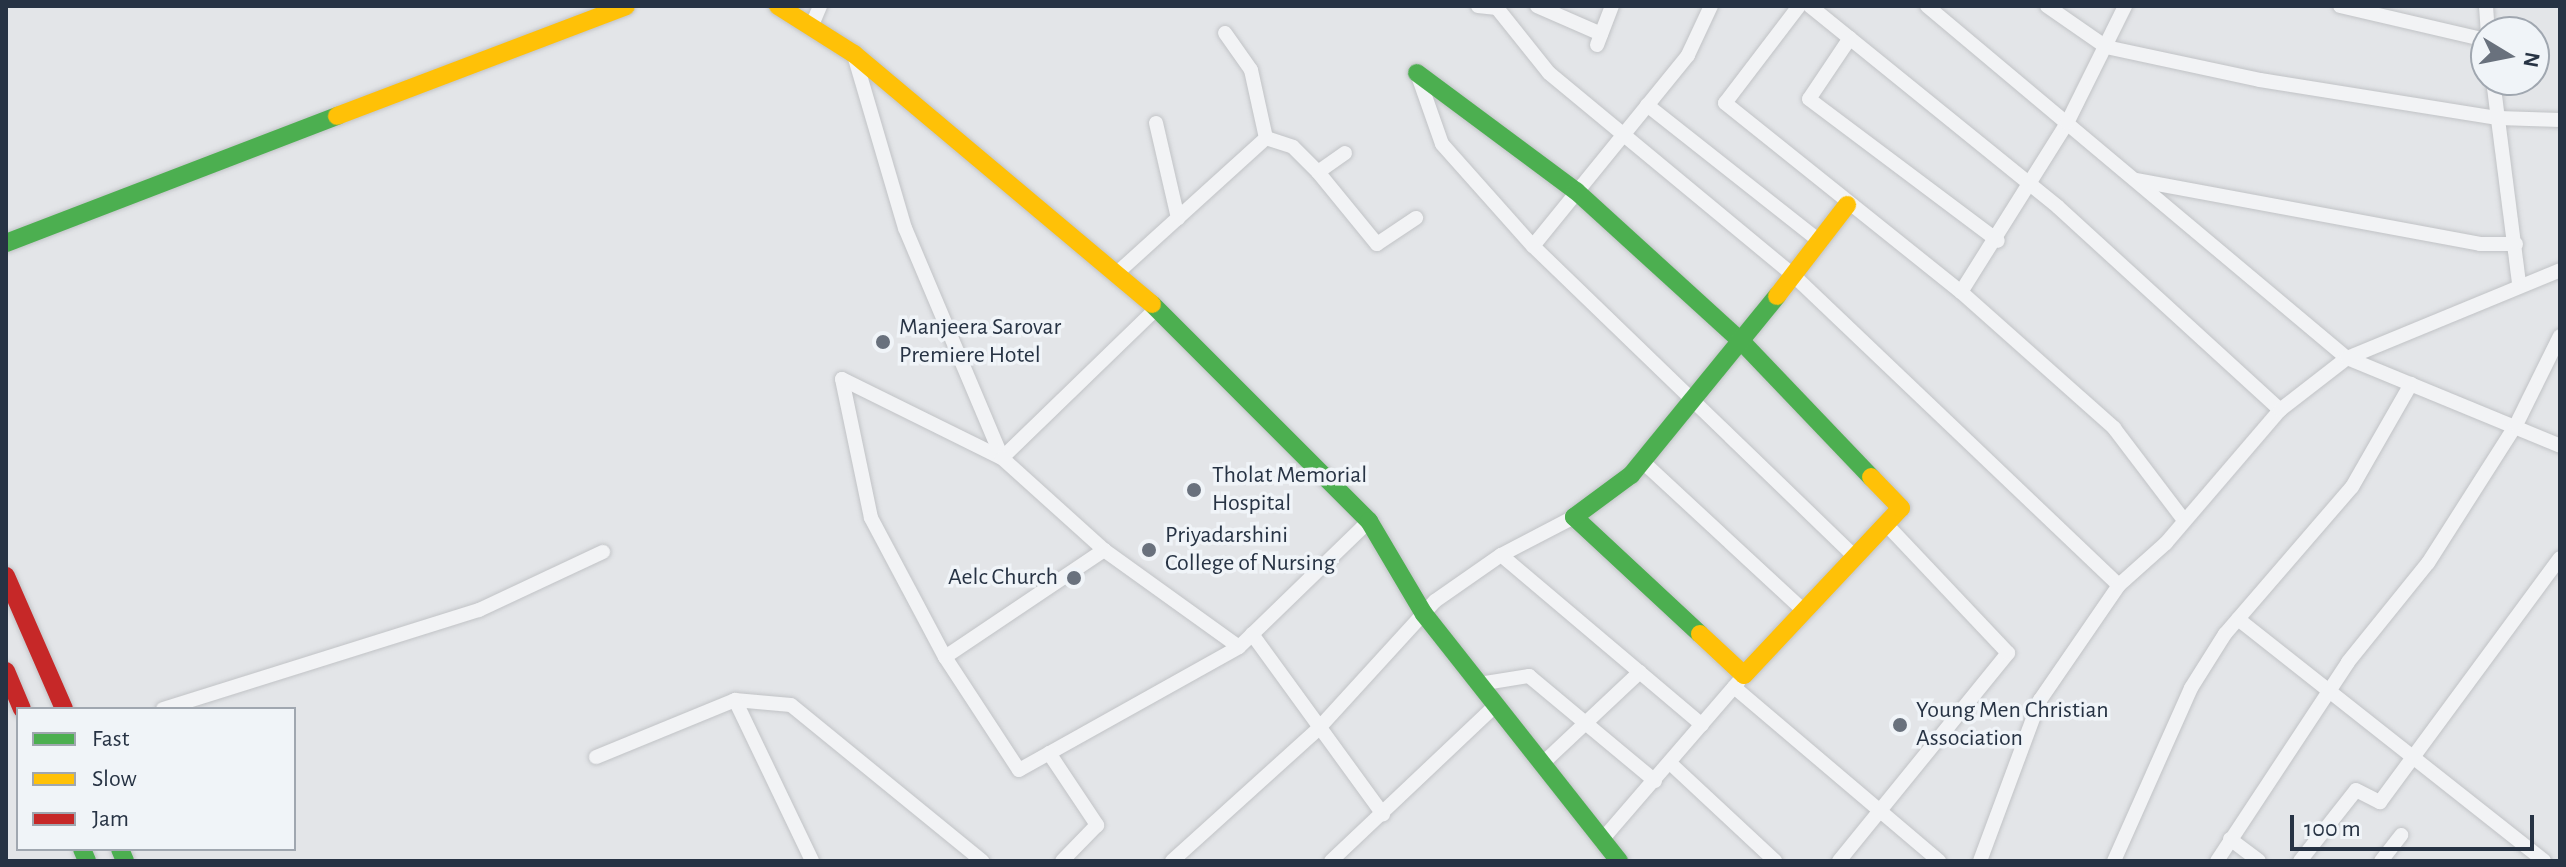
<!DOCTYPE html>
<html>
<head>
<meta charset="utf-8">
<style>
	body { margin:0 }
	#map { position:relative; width:2566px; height:867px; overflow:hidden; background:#e3e5e8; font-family:"Alegreya Sans",sans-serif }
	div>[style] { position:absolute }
	.roads { filter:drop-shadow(0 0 2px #c1c3c6) drop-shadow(0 0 2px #c1c3c6) }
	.street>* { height:14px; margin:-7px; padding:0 7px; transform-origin:7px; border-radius:7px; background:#f2f3f5 }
	.fast>* { height:18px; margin:-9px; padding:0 9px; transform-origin:9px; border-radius:9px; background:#4caf50 }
	.slow>* { height:18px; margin:-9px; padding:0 9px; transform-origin:9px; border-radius:9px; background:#ffc107 }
	.jam>* { height:18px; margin:-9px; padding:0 9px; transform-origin:9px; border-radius:9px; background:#c62828 }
	.dots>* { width:22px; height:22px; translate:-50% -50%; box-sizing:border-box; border:4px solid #f0f4f8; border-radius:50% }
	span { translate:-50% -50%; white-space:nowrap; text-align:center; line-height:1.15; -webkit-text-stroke:7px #f0f4f8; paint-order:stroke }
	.poi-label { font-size:24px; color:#273344 }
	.left { translate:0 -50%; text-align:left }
	.right { translate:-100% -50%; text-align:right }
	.frame { position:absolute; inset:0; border:8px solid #273344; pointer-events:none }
	.legend { position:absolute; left:16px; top:707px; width:280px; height:144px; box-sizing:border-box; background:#f0f4f8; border:2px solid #a0a7b0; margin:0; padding:10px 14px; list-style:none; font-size:24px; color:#273344 }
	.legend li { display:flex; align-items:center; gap:16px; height:40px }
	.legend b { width:40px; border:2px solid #a0a7b0 }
	.north { position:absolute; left:2470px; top:16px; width:80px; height:80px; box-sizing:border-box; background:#f0f4f8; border:2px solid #a0a7b0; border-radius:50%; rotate:100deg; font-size:22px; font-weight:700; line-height:32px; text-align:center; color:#273344 }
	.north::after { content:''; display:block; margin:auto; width:28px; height:36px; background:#69717d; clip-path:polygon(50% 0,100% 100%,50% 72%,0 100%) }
	.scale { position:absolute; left:2290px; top:815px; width:244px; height:36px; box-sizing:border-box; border:4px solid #273344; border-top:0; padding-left:10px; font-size:24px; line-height:28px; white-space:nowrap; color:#273344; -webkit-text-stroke:6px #f0f4f8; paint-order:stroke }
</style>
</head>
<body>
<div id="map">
	<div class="roads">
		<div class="street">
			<i style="left:1478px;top:6px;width:19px;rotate:6deg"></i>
			<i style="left:1497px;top:8px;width:83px;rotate:51.3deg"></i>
			<i style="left:1549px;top:73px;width:315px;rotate:39.6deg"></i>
			<i style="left:1792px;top:274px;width:451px;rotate:43.6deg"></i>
			<i style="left:1537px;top:6px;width:70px;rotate:23.6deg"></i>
			<i style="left:1799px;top:6px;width:122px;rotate:127.3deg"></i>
			<i style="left:1725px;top:103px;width:302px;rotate:38.7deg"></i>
			<i style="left:1961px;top:292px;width:205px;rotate:41.6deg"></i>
			<i style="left:2114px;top:428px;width:114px;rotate:52.8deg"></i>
			<i style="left:1810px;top:6px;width:319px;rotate:39deg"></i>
			<i style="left:2058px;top:207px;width:301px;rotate:42.4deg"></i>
			<i style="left:1927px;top:6px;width:548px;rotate:39.97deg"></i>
			<i style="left:2347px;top:358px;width:230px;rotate:22.4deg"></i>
			<i style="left:2047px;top:6px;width:72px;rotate:34.8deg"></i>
			<i style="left:2106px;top:47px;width:157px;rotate:12.1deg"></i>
			<i style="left:2260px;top:80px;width:241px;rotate:9.1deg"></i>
			<i style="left:2498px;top:118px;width:62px;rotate:1.8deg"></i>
			<i style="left:2340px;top:6px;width:150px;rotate:13.1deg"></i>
			<i style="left:2486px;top:6px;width:26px;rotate:86deg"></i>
			<i style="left:812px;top:25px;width:21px;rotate:-67deg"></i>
			<i style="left:1225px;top:33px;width:45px;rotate:54.9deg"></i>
			<i style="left:1251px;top:70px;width:70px;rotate:77.6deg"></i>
			<i style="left:1850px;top:38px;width:73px;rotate:123.9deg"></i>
			<i style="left:1809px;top:99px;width:236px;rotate:36.9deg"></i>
			<i style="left:1597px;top:45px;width:42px;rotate:-69deg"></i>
			<i style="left:854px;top:55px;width:180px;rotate:73.6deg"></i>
			<i style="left:905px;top:228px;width:250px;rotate:67.1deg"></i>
			<i style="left:1002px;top:458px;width:216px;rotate:-44.1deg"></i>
			<i style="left:1417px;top:73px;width:75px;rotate:70.6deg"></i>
			<i style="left:1442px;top:144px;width:137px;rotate:48.3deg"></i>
			<i style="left:1533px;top:246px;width:448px;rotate:44deg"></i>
			<i style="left:2493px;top:80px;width:205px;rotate:82.7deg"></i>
			<i style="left:1647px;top:105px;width:218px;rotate:38.3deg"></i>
			<i style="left:1156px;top:123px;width:98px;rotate:77deg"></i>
			<i style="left:1318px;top:172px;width:93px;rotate:50.7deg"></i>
			<i style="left:1377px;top:244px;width:47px;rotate:-33.7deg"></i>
			<i style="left:2136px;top:180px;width:350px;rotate:10.5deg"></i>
			<i style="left:2480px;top:244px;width:36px"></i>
			<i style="left:1533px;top:246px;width:246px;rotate:-50.9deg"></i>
			<i style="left:1688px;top:55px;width:54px;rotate:-64.9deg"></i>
			<i style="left:1116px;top:274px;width:202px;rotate:-42.2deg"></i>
			<i style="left:1266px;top:138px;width:28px;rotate:18deg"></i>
			<i style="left:1293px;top:147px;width:35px;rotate:45deg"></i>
			<i style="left:1318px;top:172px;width:33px;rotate:-35deg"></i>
			<i style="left:1961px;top:292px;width:199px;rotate:-57.9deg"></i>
			<i style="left:2067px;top:123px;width:131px;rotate:-63.6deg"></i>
			<i style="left:842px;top:379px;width:142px;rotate:78.2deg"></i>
			<i style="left:871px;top:518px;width:157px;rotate:62deg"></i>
			<i style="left:945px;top:657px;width:135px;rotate:56.8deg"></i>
			<i style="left:1019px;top:770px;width:252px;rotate:-29.2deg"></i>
			<i style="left:1239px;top:647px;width:181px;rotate:-44.1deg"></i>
			<i style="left:842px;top:379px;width:178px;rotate:26.3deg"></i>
			<i style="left:1002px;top:458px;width:137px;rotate:42deg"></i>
			<i style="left:1104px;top:550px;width:166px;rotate:35.7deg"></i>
			<i style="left:1642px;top:461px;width:221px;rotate:42.8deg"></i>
			<i style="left:1574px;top:517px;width:82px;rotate:152.5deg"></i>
			<i style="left:1501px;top:555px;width:263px;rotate:40.2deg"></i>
			<i style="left:2238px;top:619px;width:390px;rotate:38.3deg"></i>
			<i style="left:1252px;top:634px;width:223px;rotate:54deg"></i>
			<i style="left:945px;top:657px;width:192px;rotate:-33.9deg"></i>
			<i style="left:1479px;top:684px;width:51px;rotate:-9.1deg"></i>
			<i style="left:1529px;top:676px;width:164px;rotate:39.8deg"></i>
			<i style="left:1734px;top:687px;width:269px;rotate:40.3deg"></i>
			<i style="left:735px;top:700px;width:56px;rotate:5.1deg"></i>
			<i style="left:791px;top:705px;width:247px;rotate:39.2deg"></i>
			<i style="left:163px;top:709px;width:331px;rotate:-17.4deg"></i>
			<i style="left:479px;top:610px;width:137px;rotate:-25.1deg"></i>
			<i style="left:1049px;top:753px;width:87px;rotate:56.3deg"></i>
			<i style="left:1097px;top:825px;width:50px;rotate:134.2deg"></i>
			<i style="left:596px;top:757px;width:150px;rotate:-22.3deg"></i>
			<i style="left:735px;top:700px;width:178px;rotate:64.4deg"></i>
			<i style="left:1543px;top:763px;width:133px;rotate:-43.2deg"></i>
			<i style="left:1670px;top:763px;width:144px;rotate:43deg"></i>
			<i style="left:2230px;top:839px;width:36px;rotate:37deg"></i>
			<i style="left:1601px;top:841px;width:211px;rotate:-49.2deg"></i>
			<i style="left:1172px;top:861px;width:198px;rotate:-42.1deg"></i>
			<i style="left:1319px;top:728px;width:172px;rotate:-47.6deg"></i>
			<i style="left:1435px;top:601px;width:80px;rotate:-34.9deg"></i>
			<i style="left:1331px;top:861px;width:227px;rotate:-43.4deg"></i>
			<i style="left:1839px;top:861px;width:268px;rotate:-50.9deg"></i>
			<i style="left:2008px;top:653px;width:178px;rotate:-133.4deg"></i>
			<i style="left:1980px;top:861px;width:172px;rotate:-69.6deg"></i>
			<i style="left:2040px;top:700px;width:140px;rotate:-55.5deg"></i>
			<i style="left:2119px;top:585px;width:63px;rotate:-41.8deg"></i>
			<i style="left:2166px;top:543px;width:175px;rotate:-49.4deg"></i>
			<i style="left:2280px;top:410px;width:85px;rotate:-37.8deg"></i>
			<i style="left:2347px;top:358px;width:230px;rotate:-22.4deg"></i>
			<i style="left:2114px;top:861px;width:189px;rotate:-66deg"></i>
			<i style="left:2191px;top:688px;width:64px;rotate:-57.8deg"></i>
			<i style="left:2225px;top:634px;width:194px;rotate:-49.2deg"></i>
			<i style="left:2352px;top:487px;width:119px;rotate:-60.2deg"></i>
			<i style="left:2217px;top:861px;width:238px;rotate:-56.6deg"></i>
			<i style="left:2348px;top:662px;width:127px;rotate:-51.1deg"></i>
			<i style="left:2428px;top:563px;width:164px;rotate:-57.5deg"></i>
			<i style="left:2516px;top:425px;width:99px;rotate:-63.7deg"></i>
			<i style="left:2300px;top:861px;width:90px;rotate:-51.7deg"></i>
			<i style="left:2356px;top:790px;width:27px;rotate:27deg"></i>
			<i style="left:2380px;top:802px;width:303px;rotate:-53.6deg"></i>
			<i style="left:2381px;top:861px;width:33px;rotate:-52deg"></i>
		</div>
		<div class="fast">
			<i style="left:1417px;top:73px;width:198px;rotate:36.6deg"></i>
			<i style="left:1576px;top:191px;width:224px;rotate:42.3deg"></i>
			<i style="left:1742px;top:342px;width:187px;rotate:46.3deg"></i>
			<i style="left:6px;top:243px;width:355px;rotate:-21deg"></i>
			<i style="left:1152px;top:304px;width:307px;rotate:45deg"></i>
			<i style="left:1369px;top:521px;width:108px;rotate:59.4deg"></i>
			<i style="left:1424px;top:614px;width:315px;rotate:51.7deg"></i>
			<i style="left:1700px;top:634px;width:172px;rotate:-137.1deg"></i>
			<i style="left:1574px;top:517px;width:71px;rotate:-36.4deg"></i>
			<i style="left:1631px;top:475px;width:231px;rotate:-50.8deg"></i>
			<i style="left:82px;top:849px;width:13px;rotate:67deg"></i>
			<i style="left:120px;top:849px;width:13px;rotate:67deg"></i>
		</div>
		<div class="slow">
			<i style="left:778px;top:6px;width:90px;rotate:32.3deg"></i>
			<i style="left:854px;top:54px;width:389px;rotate:40deg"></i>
			<i style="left:337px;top:116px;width:309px;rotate:-20.8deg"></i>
			<i style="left:1777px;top:296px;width:115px;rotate:-52.4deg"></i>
			<i style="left:1700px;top:634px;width:60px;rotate:43deg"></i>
			<i style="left:1744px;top:675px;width:229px;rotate:-46.8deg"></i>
			<i style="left:1901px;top:508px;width:43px;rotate:-134.1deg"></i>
		</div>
		<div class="jam">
			<i style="left:6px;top:576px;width:145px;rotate:66.4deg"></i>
			<i style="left:6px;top:671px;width:41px;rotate:67.2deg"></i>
		</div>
	</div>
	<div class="dots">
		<i style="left:883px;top:342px;background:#69717d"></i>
		<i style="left:1194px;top:490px;background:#69717d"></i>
		<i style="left:1149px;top:550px;background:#69717d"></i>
		<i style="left:1074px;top:578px;background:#69717d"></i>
		<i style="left:1900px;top:725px;background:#69717d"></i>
	</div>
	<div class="poi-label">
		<span class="left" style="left:899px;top:342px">Manjeera Sarovar<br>Premiere Hotel</span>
		<span class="left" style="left:1212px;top:490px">Tholat Memorial<br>Hospital</span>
		<span class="left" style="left:1165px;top:550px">Priyadarshini<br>College of Nursing</span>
		<span class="right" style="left:1058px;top:578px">Aelc Church</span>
		<span class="left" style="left:1916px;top:725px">Young Men Christian<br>Association</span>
	</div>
	<div class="frame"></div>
	<ul class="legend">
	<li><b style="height:10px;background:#4caf50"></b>Fast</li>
	<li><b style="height:10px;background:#ffc107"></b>Slow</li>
	<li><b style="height:10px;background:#c62828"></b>Jam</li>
	</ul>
	<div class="north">N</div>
	<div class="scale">100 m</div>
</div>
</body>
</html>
